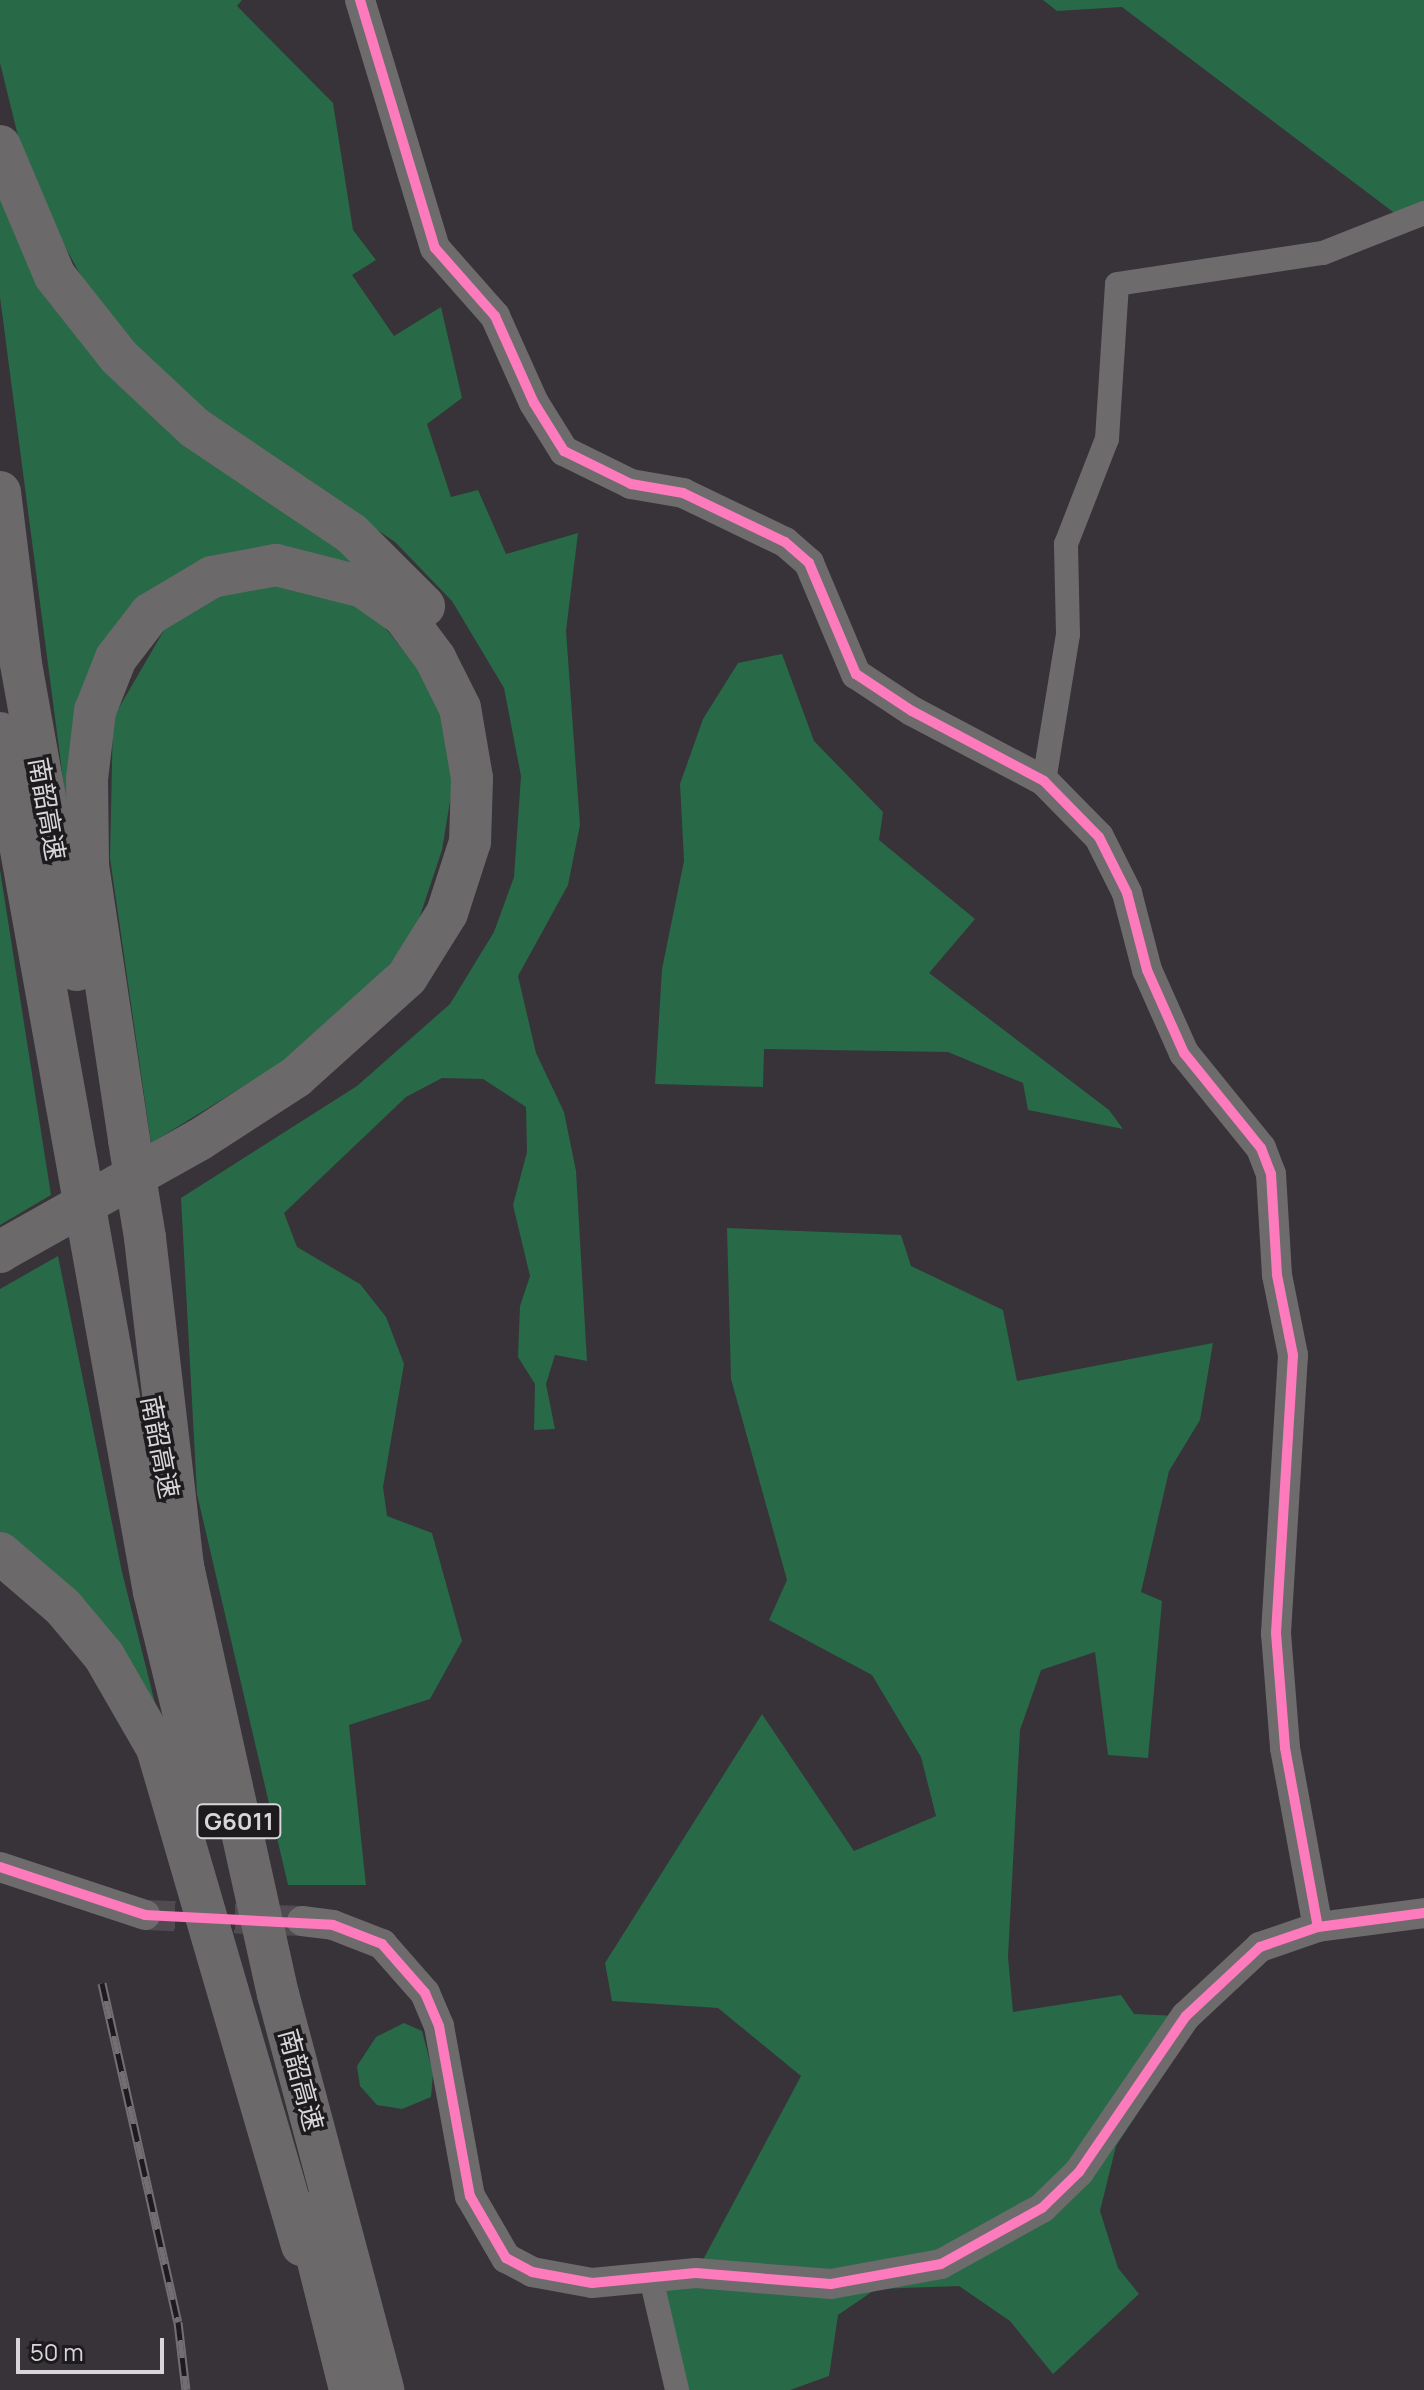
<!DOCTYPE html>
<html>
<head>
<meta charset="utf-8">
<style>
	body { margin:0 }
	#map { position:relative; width:1424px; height:2390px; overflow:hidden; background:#373338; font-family:Manrope,"Noto Sans SC",sans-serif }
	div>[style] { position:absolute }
	.forest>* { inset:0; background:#286948 }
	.tertiary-tunnel>* { height:30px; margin-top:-15px; transform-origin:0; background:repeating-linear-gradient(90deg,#4f4b50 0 30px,transparent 0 45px) }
	.minor>* { height:24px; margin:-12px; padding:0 12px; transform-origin:12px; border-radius:12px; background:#6d6b6c }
	.tertiary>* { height:30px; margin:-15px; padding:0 15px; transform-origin:15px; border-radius:15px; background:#6d6b6c }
	.motorway>* { height:42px; margin:-21px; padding:0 21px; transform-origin:21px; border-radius:21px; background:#6c696b }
	.rail>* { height:9px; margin-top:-4.5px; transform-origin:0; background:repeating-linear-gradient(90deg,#1d1b1e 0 18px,#726e71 0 36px); box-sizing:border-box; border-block:2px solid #726e71 }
	.cycleway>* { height:10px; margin:-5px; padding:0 5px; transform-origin:5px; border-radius:5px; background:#fd7abc }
	span { translate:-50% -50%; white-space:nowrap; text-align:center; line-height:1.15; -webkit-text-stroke:7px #1d1b1e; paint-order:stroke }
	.shield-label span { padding:2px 6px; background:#1d1b1e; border:2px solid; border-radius:6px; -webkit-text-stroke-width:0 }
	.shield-label { font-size:24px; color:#d9d6da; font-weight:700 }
	.street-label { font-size:26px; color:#d9d6da }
	.scale { position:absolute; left:16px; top:2338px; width:148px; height:36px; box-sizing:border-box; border:4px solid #d9d6da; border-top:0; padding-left:10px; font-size:24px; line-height:28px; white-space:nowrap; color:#d9d6da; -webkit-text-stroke:6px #1d1b1e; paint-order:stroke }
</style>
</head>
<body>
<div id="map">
	<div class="forest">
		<i style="clip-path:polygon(0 0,242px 0,237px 6px,333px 103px,353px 230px,376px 260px,352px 275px,394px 336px,441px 307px,462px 398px,427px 424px,451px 497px,478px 490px,506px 554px,578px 533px,566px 631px,580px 825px,568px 885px,518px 976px,536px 1053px,564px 1112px,576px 1171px,587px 1361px,555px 1355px,546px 1384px,555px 1429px,534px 1430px,535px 1384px,518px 1357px,520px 1306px,530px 1276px,513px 1205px,527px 1152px,526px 1107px,483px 1079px,442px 1078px,406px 1097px,284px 1213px,297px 1247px,360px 1284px,386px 1317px,404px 1364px,383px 1487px,387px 1516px,432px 1533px,462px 1641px,430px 1699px,349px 1725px,366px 1885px,288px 1885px,197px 1494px,181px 1198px,357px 1086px,450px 1004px,494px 932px,514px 877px,521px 776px,504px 688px,452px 601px,395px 542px,211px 417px,130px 344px,80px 274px,40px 201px,19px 140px,0 63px)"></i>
		<i style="clip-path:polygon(1043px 0,1424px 0,1424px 213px,1405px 221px,1122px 7px,1057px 11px)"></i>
		<i style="clip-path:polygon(0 181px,46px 279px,419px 614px,309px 552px,119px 625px,74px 863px,0 297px)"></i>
		<i style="clip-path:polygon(261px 583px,345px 598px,379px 620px,415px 665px,442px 710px,455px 771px,442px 850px,415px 931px,359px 1005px,293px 1056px,151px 1143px,110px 858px,113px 718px,170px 620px,224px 591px)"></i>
		<i style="clip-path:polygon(782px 654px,814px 741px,883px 812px,879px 840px,975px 919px,929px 973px,1109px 1110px,1123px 1129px,1028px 1110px,1023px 1083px,948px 1052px,764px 1049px,763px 1087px,655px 1084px,662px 969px,684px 861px,680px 784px,703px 719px,738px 663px)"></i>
		<i style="clip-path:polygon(0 870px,51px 1195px,0 1225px)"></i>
		<i style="clip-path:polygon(727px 1228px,901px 1235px,911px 1266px,1003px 1310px,1017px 1381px,1213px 1343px,1200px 1420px,1169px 1471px,1141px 1592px,1162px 1601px,1148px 1758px,1108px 1755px,1095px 1652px,1041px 1670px,1020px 1730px,1008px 1957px,1013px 2012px,1121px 1995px,1134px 2014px,1201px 2017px,1116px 2146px,1100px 2211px,1118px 2268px,1139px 2294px,1053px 2374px,1010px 2321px,959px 2286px,876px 2289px,838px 2315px,829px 2376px,790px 2390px,677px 2390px,651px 2278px,696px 2273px,801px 2076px,718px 2008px,612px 2001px,605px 1963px,762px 1714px,854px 1851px,936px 1816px,921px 1757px,872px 1675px,769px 1620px,787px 1580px,731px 1379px)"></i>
		<i style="clip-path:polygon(58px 1256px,122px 1572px,161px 1727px,0 1535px,0 1289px)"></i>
		<i style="clip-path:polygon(404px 2023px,422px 2031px,433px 2073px,431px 2097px,402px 2109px,377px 2105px,360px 2086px,357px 2066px,376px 2037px)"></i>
	</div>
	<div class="tertiary-tunnel">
		<i style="left:145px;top:1915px;width:157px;rotate:2.2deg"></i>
	</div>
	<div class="minor">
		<i style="left:1044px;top:781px;width:149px;rotate:-80.7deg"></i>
		<i style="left:1068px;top:634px;width:90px;rotate:-91.3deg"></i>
		<i style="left:1066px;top:544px;width:113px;rotate:-68.7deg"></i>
		<i style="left:1107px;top:439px;width:155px;rotate:-86.3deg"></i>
		<i style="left:1117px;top:284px;width:208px;rotate:-8.6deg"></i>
		<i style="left:1323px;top:253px;width:109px;rotate:-21.6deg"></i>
		<i style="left:651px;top:2278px;width:115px;rotate:76.9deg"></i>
	</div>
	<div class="tertiary">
		<i style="left:360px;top:0;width:259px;rotate:73.2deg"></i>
		<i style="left:435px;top:248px;width:91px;rotate:48.6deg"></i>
		<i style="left:495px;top:316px;width:95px;rotate:65.9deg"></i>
		<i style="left:534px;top:403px;width:57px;rotate:58deg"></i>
		<i style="left:564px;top:451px;width:75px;rotate:26.2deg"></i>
		<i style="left:631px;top:484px;width:53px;rotate:9.8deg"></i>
		<i style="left:683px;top:493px;width:113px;rotate:25.7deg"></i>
		<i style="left:785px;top:542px;width:32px;rotate:41deg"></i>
		<i style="left:809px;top:563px;width:121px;rotate:67.1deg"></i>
		<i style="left:856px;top:674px;width:67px;rotate:33.5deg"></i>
		<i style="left:912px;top:711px;width:149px;rotate:27.9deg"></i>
		<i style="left:1044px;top:781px;width:78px;rotate:45.5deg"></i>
		<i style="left:1099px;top:837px;width:63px;rotate:63.4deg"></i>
		<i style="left:1127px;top:893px;width:80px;rotate:75.4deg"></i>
		<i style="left:1147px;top:970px;width:91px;rotate:66deg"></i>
		<i style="left:1184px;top:1053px;width:122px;rotate:51deg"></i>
		<i style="left:1261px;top:1148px;width:28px;rotate:69deg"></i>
		<i style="left:1271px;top:1174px;width:101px;rotate:86.6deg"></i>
		<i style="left:1277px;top:1275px;width:82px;rotate:78.7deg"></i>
		<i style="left:1293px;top:1355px;width:279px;rotate:93.5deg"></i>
		<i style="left:1276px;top:1633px;width:115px;rotate:85.5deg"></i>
		<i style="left:1285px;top:1748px;width:182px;rotate:79.6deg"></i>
		<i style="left:0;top:1867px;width:153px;rotate:18.3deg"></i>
		<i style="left:302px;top:1921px;width:31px;rotate:7deg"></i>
		<i style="left:333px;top:1925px;width:53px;rotate:21.2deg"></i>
		<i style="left:382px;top:1944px;width:65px;rotate:48.7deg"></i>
		<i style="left:425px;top:1993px;width:36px;rotate:67deg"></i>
		<i style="left:439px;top:2026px;width:173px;rotate:79.7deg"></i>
		<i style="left:470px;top:2196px;width:72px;rotate:59.9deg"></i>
		<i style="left:506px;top:2258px;width:30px;rotate:28deg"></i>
		<i style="left:532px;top:2272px;width:61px;rotate:10.4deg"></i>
		<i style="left:592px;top:2283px;width:104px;rotate:-5.5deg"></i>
		<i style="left:696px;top:2273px;width:135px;rotate:4.7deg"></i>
		<i style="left:831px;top:2284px;width:112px;rotate:-10.3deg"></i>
		<i style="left:941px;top:2264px;width:115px;rotate:-29deg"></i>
		<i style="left:1042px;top:2208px;width:52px;rotate:-44.2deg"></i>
		<i style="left:1079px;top:2172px;width:189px;rotate:-55.6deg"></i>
		<i style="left:1186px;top:2016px;width:101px;rotate:-43deg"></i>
		<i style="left:1260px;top:1947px;width:61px;rotate:-19deg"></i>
		<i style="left:1318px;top:1927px;width:107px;rotate:-7.5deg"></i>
	</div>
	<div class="motorway">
		<i style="left:0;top:146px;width:141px;rotate:67.1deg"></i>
		<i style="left:55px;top:276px;width:103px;rotate:51.7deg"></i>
		<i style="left:119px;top:357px;width:104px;rotate:43.1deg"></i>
		<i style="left:195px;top:428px;width:189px;rotate:34deg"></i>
		<i style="left:352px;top:534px;width:102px;rotate:45deg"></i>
		<i style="left:0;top:492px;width:173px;rotate:83deg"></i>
		<i style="left:21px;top:664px;width:311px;rotate:79.8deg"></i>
		<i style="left:0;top:733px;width:873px;rotate:79.84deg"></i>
		<i style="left:154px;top:1592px;width:228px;rotate:76.3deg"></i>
		<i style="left:0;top:1252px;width:1px;rotate:-45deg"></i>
		<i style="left:1px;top:1251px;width:227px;rotate:-29.3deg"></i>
		<i style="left:199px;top:1140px;width:116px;rotate:-33deg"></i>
		<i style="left:296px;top:1077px;width:149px;rotate:-42deg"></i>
		<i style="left:407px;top:977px;width:75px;rotate:-58deg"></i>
		<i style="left:447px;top:913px;width:75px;rotate:-72.1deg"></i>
		<i style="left:470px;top:842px;width:64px;rotate:-88.2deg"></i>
		<i style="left:472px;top:778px;width:71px;rotate:-99.7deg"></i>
		<i style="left:460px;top:708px;width:56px;rotate:-116.6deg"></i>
		<i style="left:435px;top:658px;width:54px;rotate:-126.7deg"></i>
		<i style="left:403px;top:615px;width:49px;rotate:-145deg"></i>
		<i style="left:363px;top:587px;width:90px;rotate:-165.8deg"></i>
		<i style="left:276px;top:565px;width:65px;rotate:169.4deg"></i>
		<i style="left:212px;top:577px;width:72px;rotate:149.2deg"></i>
		<i style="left:150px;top:614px;width:56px;rotate:127.7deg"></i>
		<i style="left:116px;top:658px;width:57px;rotate:111.6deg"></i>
		<i style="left:95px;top:711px;width:68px;rotate:96.7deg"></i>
		<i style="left:87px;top:779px;width:86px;rotate:89.3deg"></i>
		<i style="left:88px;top:865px;width:278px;rotate:81.5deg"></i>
		<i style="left:129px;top:1140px;width:99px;rotate:80.7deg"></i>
		<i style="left:145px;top:1238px;width:341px;rotate:83.4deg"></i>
		<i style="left:179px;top:1548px;width:457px;rotate:77.5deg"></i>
		<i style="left:278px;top:1994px;width:410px;rotate:75.1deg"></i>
		<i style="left:0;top:1553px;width:83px;rotate:40.6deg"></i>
		<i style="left:63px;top:1607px;width:64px;rotate:50.1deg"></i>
		<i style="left:104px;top:1656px;width:106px;rotate:60.1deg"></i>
		<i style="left:157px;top:1748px;width:518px;rotate:73.74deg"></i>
		<i style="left:306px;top:2213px;width:182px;rotate:76deg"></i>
	</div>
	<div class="rail">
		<i style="left:102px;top:1983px;width:347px;rotate:77.4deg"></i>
		<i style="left:178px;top:2322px;width:68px;rotate:83.3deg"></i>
	</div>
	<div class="cycleway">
		<i style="left:360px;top:0;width:259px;rotate:73.2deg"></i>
		<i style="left:435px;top:248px;width:91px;rotate:48.6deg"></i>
		<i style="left:495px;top:316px;width:95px;rotate:65.9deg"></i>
		<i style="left:534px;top:403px;width:57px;rotate:58deg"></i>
		<i style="left:564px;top:451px;width:75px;rotate:26.2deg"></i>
		<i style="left:631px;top:484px;width:53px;rotate:9.8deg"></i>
		<i style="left:683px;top:493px;width:113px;rotate:25.7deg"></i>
		<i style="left:785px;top:542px;width:32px;rotate:41deg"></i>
		<i style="left:809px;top:563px;width:121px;rotate:67.1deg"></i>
		<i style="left:856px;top:674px;width:67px;rotate:33.5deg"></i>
		<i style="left:912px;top:711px;width:149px;rotate:27.9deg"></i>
		<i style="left:1044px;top:781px;width:78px;rotate:45.5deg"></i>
		<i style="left:1099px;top:837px;width:63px;rotate:63.4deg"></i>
		<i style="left:1127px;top:893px;width:80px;rotate:75.4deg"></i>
		<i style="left:1147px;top:970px;width:91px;rotate:66deg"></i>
		<i style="left:1184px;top:1053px;width:122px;rotate:51deg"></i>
		<i style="left:1261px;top:1148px;width:28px;rotate:69deg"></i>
		<i style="left:1271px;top:1174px;width:101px;rotate:86.6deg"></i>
		<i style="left:1277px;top:1275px;width:82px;rotate:78.7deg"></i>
		<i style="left:1293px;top:1355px;width:279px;rotate:93.5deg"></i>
		<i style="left:1276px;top:1633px;width:115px;rotate:85.5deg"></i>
		<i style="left:1285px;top:1748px;width:182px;rotate:79.6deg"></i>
		<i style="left:0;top:1867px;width:153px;rotate:18.3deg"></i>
		<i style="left:145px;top:1915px;width:188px;rotate:3deg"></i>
		<i style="left:333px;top:1925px;width:53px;rotate:21.2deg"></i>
		<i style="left:382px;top:1944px;width:65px;rotate:48.7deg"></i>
		<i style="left:425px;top:1993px;width:36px;rotate:67deg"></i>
		<i style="left:439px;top:2026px;width:173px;rotate:79.7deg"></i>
		<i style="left:470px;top:2196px;width:72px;rotate:59.9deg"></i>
		<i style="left:506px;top:2258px;width:30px;rotate:28deg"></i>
		<i style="left:532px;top:2272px;width:61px;rotate:10.4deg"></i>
		<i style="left:592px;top:2283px;width:104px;rotate:-5.5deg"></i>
		<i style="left:696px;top:2273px;width:135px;rotate:4.7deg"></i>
		<i style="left:831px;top:2284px;width:112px;rotate:-10.3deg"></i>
		<i style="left:941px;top:2264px;width:115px;rotate:-29deg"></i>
		<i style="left:1042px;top:2208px;width:52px;rotate:-44.2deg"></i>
		<i style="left:1079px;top:2172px;width:189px;rotate:-55.6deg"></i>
		<i style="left:1186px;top:2016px;width:101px;rotate:-43deg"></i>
		<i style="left:1260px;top:1947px;width:61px;rotate:-19deg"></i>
		<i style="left:1318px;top:1927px;width:107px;rotate:-7.5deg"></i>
	</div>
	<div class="shield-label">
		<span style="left:239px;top:1821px">G6011</span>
	</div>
	<div class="street-label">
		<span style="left:47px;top:809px;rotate:80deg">南韶高速</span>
		<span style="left:160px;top:1447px;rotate:79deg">南韶高速</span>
		<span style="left:301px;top:2080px;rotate:75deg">南韶高速</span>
	</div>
	<div class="scale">50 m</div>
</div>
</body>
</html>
